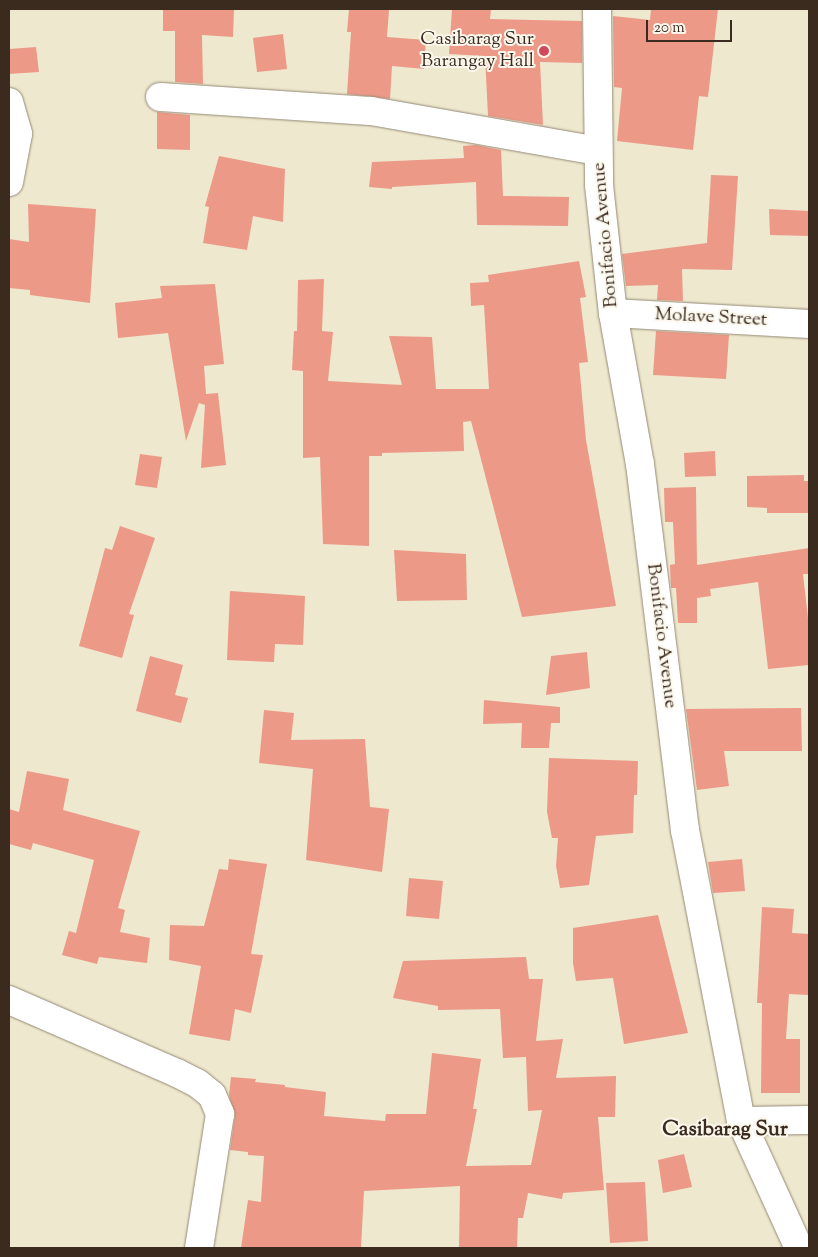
<!DOCTYPE html>
<html>
<head>
<meta charset="utf-8">
<style>
	body { margin:0 }
	#map { position:relative; width:818px; height:1257px; overflow:hidden; background:#eee8ce; font-family:"Sorts Mill Goudy",serif }
	div>[style] { position:absolute }
	.building>* { inset:0; background:#ec9988 }
	.roads { filter:drop-shadow(0 0 1px #948976) drop-shadow(0 0 1px #948976) }
	.minor>* { height:28px; margin:-14px; padding:0 14px; transform-origin:14px; border-radius:14px; background:#fff }
	.tertiary>* { height:28px; margin:-14px; padding:0 14px; transform-origin:14px; border-radius:14px; background:#fff }
	.dots>* { width:14px; height:14px; translate:-50% -50%; box-sizing:border-box; border:2px solid #fbf7ec; border-radius:50% }
	span { translate:-50% -50%; white-space:nowrap; text-align:center; line-height:1.15; -webkit-text-stroke:4px #fbf7ec; paint-order:stroke }
	.poi-label { font-size:19px; color:#3b2a1e }
	.right { translate:-100% -50%; text-align:right }
	.street-label { font-size:19px; color:#3b2a1e }
	.quarter-label { font-size:21px; color:#3b2a1e; font-weight:700 }
	.frame { position:absolute; inset:0; border:10px solid #3b2a1e; pointer-events:none }
	.scale { position:absolute; left:646px; top:20px; width:86px; height:22px; box-sizing:border-box; border:2px solid #3b2a1e; border-top:0; padding-left:6px; font-size:15px; line-height:18px; white-space:nowrap; color:#3b2a1e; -webkit-text-stroke:4px #fbf7ec; paint-order:stroke }
</style>
</head>
<body>
<div id="map">
	<div class="building">
		<i style="clip-path:polygon(163px 9px,234px 9px,233px 37px,202px 35px,203px 84px,175px 82px,175px 31px,163px 31px)"></i>
		<i style="clip-path:polygon(349px 9px,389px 10px,387px 37px,426px 40px,424px 69px,392px 66px,390px 99px,347px 94px,351px 32px,347px 32px)"></i>
		<i style="clip-path:polygon(452px 9px,491px 9px,490px 19px,582px 21px,582px 63px,540px 62px,543px 125px,488px 116px,485px 56px,449px 54px)"></i>
		<i style="clip-path:polygon(651px 9px,718px 9px,708px 97px,699px 96px,693px 150px,617px 141px,622px 88px,614px 87px,613px 16px,650px 20px)"></i>
		<i style="clip-path:polygon(283px 34px,287px 69px,257px 72px,253px 38px)"></i>
		<i style="clip-path:polygon(36px 47px,39px 72px,9px 74px,9px 49px)"></i>
		<i style="clip-path:polygon(157px 112px,190px 115px,190px 150px,157px 149px)"></i>
		<i style="clip-path:polygon(476px 145px,501px 150px,503px 196px,569px 197px,568px 226px,477px 225px,476px 182px,392px 187px,392px 189px,369px 187px,372px 162px,464px 158px,463px 146px)"></i>
		<i style="clip-path:polygon(219px 156px,285px 169px,283px 222px,253px 216px,247px 250px,203px 243px,209px 207px,205px 206px)"></i>
		<i style="clip-path:polygon(711px 175px,738px 176px,732px 270px,682px 269px,683px 301px,657px 300px,658px 285px,626px 286px,622px 254px,707px 243px)"></i>
		<i style="clip-path:polygon(28px 204px,96px 209px,90px 303px,30px 295px,30px 290px,9px 288px,9px 239px,29px 242px)"></i>
		<i style="clip-path:polygon(769px 209px,809px 211px,809px 236px,770px 235px)"></i>
		<i style="clip-path:polygon(579px 261px,586px 297px,580px 298px,588px 362px,579px 363px,586px 440px,616px 606px,522px 617px,471px 421px,463px 422px,464px 451px,382px 453px,382px 456px,369px 456px,369px 546px,323px 544px,320px 457px,303px 458px,303px 371px,292px 370px,294px 331px,297px 331px,298px 280px,324px 279px,322px 331px,333px 332px,328px 381px,402px 385px,389px 336px,432px 337px,436px 389px,489px 389px,484px 305px,471px 306px,470px 283px,489px 282px,488px 275px)"></i>
		<i style="clip-path:polygon(215px 284px,224px 364px,204px 366px,206px 394px,218px 393px,226px 465px,201px 468px,205px 405px,199px 403px,186px 441px,168px 333px,118px 338px,115px 303px,162px 298px,160px 286px)"></i>
		<i style="clip-path:polygon(656px 331px,729px 335px,726px 379px,653px 375px)"></i>
		<i style="clip-path:polygon(715px 451px,716px 476px,685px 477px,684px 453px)"></i>
		<i style="clip-path:polygon(140px 454px,162px 457px,157px 488px,135px 485px)"></i>
		<i style="clip-path:polygon(804px 475px,804px 481px,809px 481px,809px 513px,767px 513px,767px 508px,747px 507px,747px 476px)"></i>
		<i style="clip-path:polygon(696px 487px,697px 565px,809px 548px,809px 574px,803px 574px,809px 627px,809px 665px,768px 669px,758px 582px,710px 589px,711px 596px,697px 598px,697px 623px,678px 623px,676px 588px,671px 588px,670px 565px,675px 564px,673px 522px,665px 522px,664px 488px)"></i>
		<i style="clip-path:polygon(120px 526px,155px 538px,129px 614px,134px 615px,122px 658px,79px 646px,105px 548px,112px 550px)"></i>
		<i style="clip-path:polygon(394px 550px,466px 554px,467px 600px,397px 601px)"></i>
		<i style="clip-path:polygon(230px 591px,305px 596px,303px 645px,275px 644px,274px 662px,227px 660px)"></i>
		<i style="clip-path:polygon(587px 652px,590px 688px,546px 695px,551px 656px)"></i>
		<i style="clip-path:polygon(150px 656px,183px 665px,175px 695px,188px 698px,181px 723px,136px 711px)"></i>
		<i style="clip-path:polygon(484px 700px,560px 707px,560px 723px,551px 723px,549px 748px,521px 748px,522px 723px,483px 724px)"></i>
		<i style="clip-path:polygon(801px 708px,802px 751px,724px 751px,729px 786px,697px 790px,686px 709px)"></i>
		<i style="clip-path:polygon(264px 710px,294px 713px,291px 740px,365px 739px,370px 807px,389px 809px,382px 872px,306px 860px,313px 769px,259px 763px)"></i>
		<i style="clip-path:polygon(549px 758px,638px 761px,637px 795px,634px 795px,633px 833px,596px 836px,589px 885px,560px 888px,556px 866px,558px 838px,552px 838px,547px 812px)"></i>
		<i style="clip-path:polygon(27px 771px,69px 779px,63px 810px,140px 831px,118px 908px,125px 910px,120px 932px,150px 938px,147px 963px,99px 957px,97px 964px,62px 955px,69px 931px,76px 933px,94px 860px,33px 843px,31px 850px,9px 844px,9px 809px,19px 812px)"></i>
		<i style="clip-path:polygon(229px 859px,267px 864px,251px 954px,263px 955px,251px 1013px,235px 1009px,230px 1041px,189px 1034px,201px 966px,169px 960px,170px 925px,204px 926px,219px 869px,228px 870px)"></i>
		<i style="clip-path:polygon(742px 859px,745px 891px,713px 893px,708px 862px)"></i>
		<i style="clip-path:polygon(409px 878px,443px 881px,439px 919px,406px 916px)"></i>
		<i style="clip-path:polygon(762px 907px,794px 909px,792px 933px,809px 934px,809px 995px,789px 994px,786px 1039px,800px 1039px,800px 1093px,761px 1093px,762px 1003px,757px 1003px)"></i>
		<i style="clip-path:polygon(658px 915px,688px 1033px,624px 1044px,613px 978px,576px 981px,573px 963px,573px 928px)"></i>
		<i style="clip-path:polygon(526px 957px,529px 979px,543px 979px,536px 1041px,563px 1039px,556px 1078px,616px 1076px,615px 1117px,598px 1117px,604px 1190px,563px 1193px,562px 1199px,528px 1193px,523px 1218px,518px 1218px,517px 1248px,459px 1248px,460px 1186px,364px 1191px,361px 1248px,241px 1248px,248px 1200px,261px 1202px,264px 1156px,248px 1155px,248px 1152px,230px 1150px,235px 1116px,229px 1095px,231px 1077px,256px 1079px,255px 1082px,285px 1085px,285px 1087px,326px 1092px,324px 1116px,385px 1121px,386px 1114px,426px 1114px,432px 1053px,481px 1059px,473px 1109px,477px 1109px,466px 1166px,531px 1165px,542px 1110px,528px 1111px,526px 1057px,503px 1058px,500px 1009px,438px 1010px,438px 1006px,393px 998px,403px 961px)"></i>
		<i style="clip-path:polygon(684px 1154px,692px 1187px,663px 1193px,658px 1160px)"></i>
		<i style="clip-path:polygon(645px 1182px,648px 1241px,610px 1243px,606px 1183px)"></i>
	</div>
	<div class="roads">
		<div class="minor">
			<i style="left:160px;top:97px;width:211px;rotate:3.8deg"></i>
			<i style="left:371px;top:111px;width:230px;rotate:10deg"></i>
			<i style="left:9px;top:102px;width:33px;rotate:74deg"></i>
			<i style="left:18px;top:134px;width:49px;rotate:100.6deg"></i>
			<i style="left:613px;top:313px;width:196px;rotate:3.2deg"></i>
			<i style="left:9px;top:1000px;width:183px;rotate:23.5deg"></i>
			<i style="left:177px;top:1073px;width:22px;rotate:27deg"></i>
			<i style="left:197px;top:1083px;width:19px;rotate:39deg"></i>
			<i style="left:212px;top:1095px;width:21px;rotate:67deg"></i>
			<i style="left:220px;top:1114px;width:136px;rotate:98.9deg"></i>
			<i style="left:741px;top:1121px;width:68px;rotate:-0.8deg"></i>
		</div>
		<div class="tertiary">
			<i style="left:597px;top:9px;width:176px;rotate:89.3deg"></i>
			<i style="left:599px;top:185px;width:129px;rotate:83.8deg"></i>
			<i style="left:613px;top:313px;width:153px;rotate:79.9deg"></i>
			<i style="left:640px;top:464px;width:369px;rotate:83deg"></i>
			<i style="left:685px;top:830px;width:296px;rotate:79.1deg"></i>
			<i style="left:741px;top:1121px;width:140px;rotate:65.5deg"></i>
		</div>
	</div>
	<div class="dots">
		<i style="left:544px;top:51px;background:#d1495b"></i>
	</div>
	<div class="poi-label">
		<span class="right" style="left:534px;top:51px">Casibarag Sur<br>Barangay Hall</span>
	</div>
	<div class="street-label">
		<span style="left:606px;top:235px;rotate:-95deg">Bonifacio Avenue</span>
		<span style="left:711px;top:318px;rotate:3deg">Molave Street</span>
		<span style="left:661px;top:636px;rotate:83deg">Bonifacio Avenue</span>
	</div>
	<div class="quarter-label">
		<span style="left:725px;top:1130px">Casibarag Sur</span>
	</div>
	<div class="frame"></div>
	<div class="scale">20 m</div>
</div>
</body>
</html>
